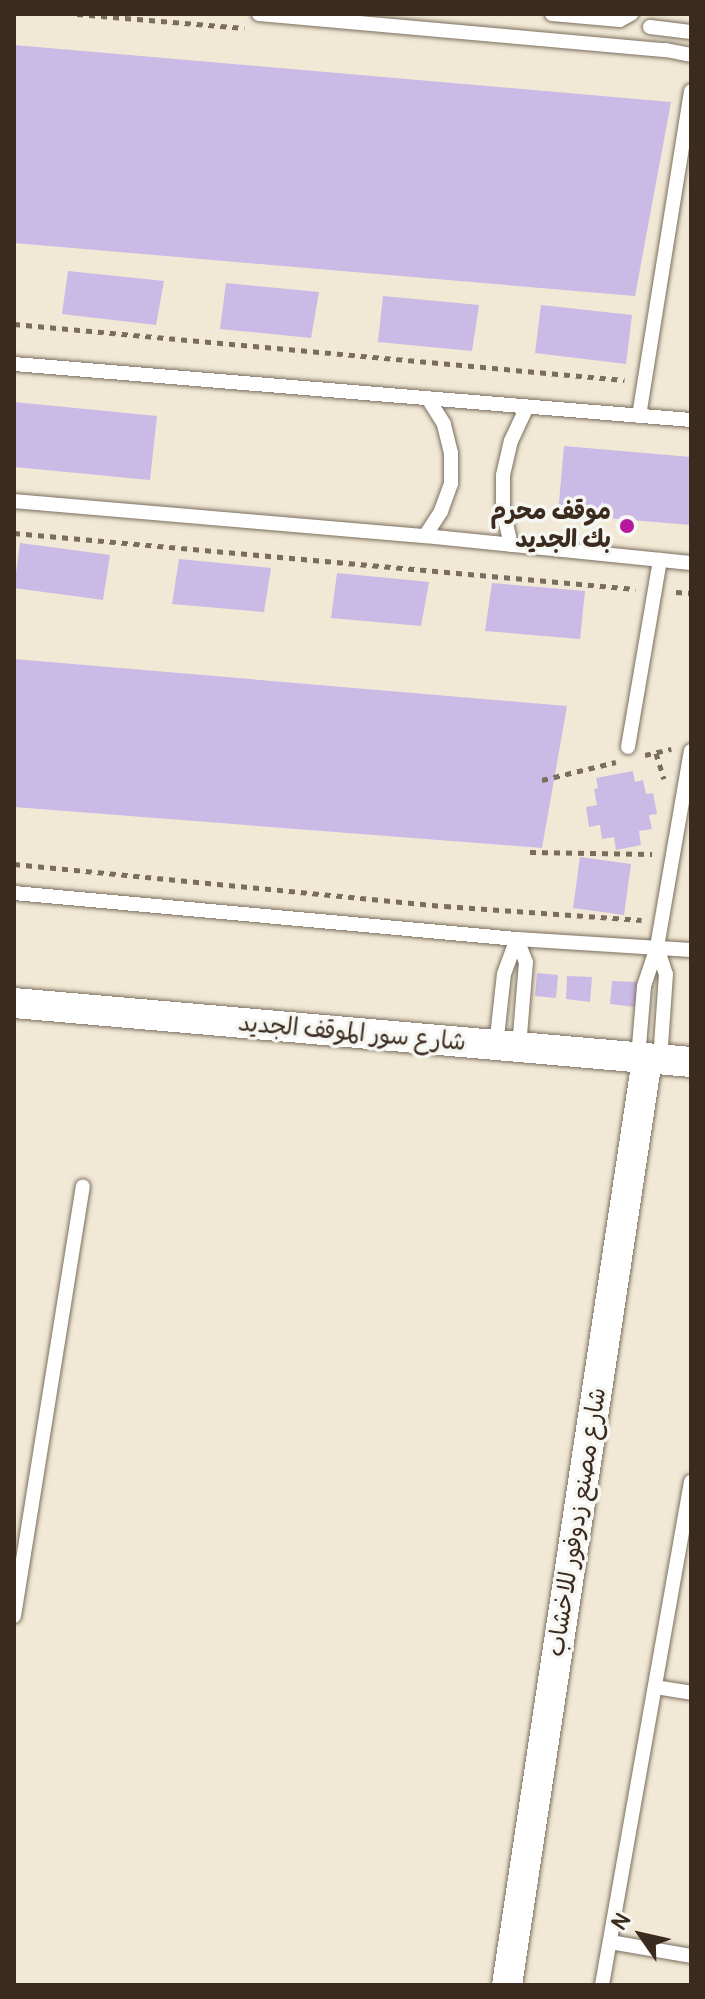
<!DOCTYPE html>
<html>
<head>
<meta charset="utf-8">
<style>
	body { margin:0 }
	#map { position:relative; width:705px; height:1999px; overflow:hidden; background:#f1e9d5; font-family:Pangolin,"Playpen Sans Arabic",sans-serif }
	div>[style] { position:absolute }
	.building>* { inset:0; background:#cabae6 }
	.path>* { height:5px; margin-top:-2.5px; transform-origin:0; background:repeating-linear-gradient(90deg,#7b6d5e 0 6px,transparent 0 12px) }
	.roads { filter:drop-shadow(0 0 2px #7b6d5e) drop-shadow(0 0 2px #7b6d5e) }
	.service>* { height:14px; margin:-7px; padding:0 7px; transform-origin:7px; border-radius:7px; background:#fff }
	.minor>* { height:30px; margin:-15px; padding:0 15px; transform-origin:15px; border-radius:15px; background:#fff }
	.dots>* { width:22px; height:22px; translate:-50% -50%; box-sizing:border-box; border:4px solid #f6f6f2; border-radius:50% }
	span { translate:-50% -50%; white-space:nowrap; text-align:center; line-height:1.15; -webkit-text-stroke:7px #f6f6f2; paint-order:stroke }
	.poi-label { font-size:24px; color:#3b2a1e; font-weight:700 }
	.right { translate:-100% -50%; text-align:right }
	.street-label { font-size:24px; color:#3b2a1e }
	.frame { position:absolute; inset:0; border:16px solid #3b2a1e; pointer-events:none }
	.north { position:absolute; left:601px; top:1895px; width:80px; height:80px; -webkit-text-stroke:6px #f6f6f2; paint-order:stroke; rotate:304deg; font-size:22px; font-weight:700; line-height:32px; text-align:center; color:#3b2a1e }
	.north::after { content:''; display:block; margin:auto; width:28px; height:36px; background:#3b2a1e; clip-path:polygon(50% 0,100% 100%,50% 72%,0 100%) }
</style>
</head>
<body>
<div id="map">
	<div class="building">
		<i style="clip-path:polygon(14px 45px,671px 102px,635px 296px,14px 243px)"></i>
		<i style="clip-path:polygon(68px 271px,164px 281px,156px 325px,62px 314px)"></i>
		<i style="clip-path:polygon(226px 283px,319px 292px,311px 338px,220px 329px)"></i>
		<i style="clip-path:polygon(383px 296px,479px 305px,472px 351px,378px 342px)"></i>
		<i style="clip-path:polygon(541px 305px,632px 315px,626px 364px,535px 353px)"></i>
		<i style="clip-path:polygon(14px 402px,157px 416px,150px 480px,14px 467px)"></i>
		<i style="clip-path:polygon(564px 446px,691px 457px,691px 525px,558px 514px)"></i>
		<i style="clip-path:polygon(20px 543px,110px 555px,103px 600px,14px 588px)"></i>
		<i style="clip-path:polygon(179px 559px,271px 568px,264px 612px,172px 604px)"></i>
		<i style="clip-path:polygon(337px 573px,429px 582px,421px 626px,331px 618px)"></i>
		<i style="clip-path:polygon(492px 583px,585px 591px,580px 639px,485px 631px)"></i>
		<i style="clip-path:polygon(14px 659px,567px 706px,542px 848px,14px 807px)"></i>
		<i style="clip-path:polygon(633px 771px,635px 782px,643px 780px,646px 794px,653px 793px,657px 814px,649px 815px,652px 829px,639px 831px,641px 845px,616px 850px,614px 837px,602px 839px,600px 825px,589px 827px,586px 807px,597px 805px,594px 789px,598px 788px,596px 778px)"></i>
		<i style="clip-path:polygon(580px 857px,631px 864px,624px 915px,573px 908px)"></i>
		<i style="clip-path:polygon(537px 973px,558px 975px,556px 998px,535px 996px)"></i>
		<i style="clip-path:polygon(567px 976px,592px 977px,590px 1002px,566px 999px)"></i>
		<i style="clip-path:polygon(612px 981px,637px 982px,635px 1007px,610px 1004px)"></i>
	</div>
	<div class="path">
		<i style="left:77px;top:14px;width:168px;rotate:4.8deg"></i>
		<i style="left:14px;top:324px;width:613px;rotate:5.25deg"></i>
		<i style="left:14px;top:533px;width:624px;rotate:5.15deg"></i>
		<i style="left:676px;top:592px;width:15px;rotate:4deg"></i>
		<i style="left:656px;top:753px;width:27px;rotate:73deg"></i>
		<i style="left:645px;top:755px;width:27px;rotate:-13deg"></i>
		<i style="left:542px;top:780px;width:76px;rotate:-13.7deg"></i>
		<i style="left:530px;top:852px;width:122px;rotate:0.9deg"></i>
		<i style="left:14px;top:864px;width:433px;rotate:5.6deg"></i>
		<i style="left:445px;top:906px;width:197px;rotate:4.1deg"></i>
	</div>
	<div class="roads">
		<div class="service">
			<i style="left:259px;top:14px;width:409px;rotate:5.1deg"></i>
			<i style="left:666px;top:50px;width:25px;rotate:11deg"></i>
			<i style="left:552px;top:14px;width:68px;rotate:5deg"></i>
			<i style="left:620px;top:20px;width:13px;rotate:-29deg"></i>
			<i style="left:650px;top:27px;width:41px;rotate:7deg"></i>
			<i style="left:14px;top:364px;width:679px;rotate:4.73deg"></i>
			<i style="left:639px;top:416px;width:329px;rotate:-80.9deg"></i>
			<i style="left:14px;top:501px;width:412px;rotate:4.9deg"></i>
			<i style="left:425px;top:536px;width:267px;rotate:5.8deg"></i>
			<i style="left:425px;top:536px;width:30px;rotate:-57deg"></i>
			<i style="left:441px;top:511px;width:30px;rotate:-70deg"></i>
			<i style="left:451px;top:483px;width:30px;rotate:-90deg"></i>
			<i style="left:451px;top:453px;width:30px;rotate:-104deg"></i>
			<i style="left:444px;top:424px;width:31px;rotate:-122deg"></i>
			<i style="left:511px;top:545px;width:35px;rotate:-103deg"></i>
			<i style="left:503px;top:511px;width:36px;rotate:-90deg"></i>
			<i style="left:503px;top:475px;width:35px;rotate:-77deg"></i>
			<i style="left:511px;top:441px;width:38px;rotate:-65deg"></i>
			<i style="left:628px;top:747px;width:190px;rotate:-80.3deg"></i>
			<i style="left:14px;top:893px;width:505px;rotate:5.23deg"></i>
			<i style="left:517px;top:939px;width:174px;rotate:3.6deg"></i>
			<i style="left:517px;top:939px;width:25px;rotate:69deg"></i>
			<i style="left:526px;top:962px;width:86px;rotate:94.7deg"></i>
			<i style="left:657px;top:947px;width:28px;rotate:72deg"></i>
			<i style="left:666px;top:974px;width:86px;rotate:94deg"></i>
			<i style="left:496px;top:1046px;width:72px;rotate:-83.7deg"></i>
			<i style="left:504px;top:974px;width:37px;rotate:-70deg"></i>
			<i style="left:638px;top:1058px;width:72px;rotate:-85.2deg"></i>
			<i style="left:644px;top:986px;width:41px;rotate:-71.6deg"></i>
			<i style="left:657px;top:947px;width:199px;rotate:-80.2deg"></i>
			<i style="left:14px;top:1616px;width:435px;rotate:-80.9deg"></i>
			<i style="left:655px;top:1687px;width:36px;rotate:9deg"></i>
			<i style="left:610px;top:1942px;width:82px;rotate:9.8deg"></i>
			<i style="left:602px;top:1985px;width:511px;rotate:-79.97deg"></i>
		</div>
		<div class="minor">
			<i style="left:14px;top:1003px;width:680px;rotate:4.98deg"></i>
			<i style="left:507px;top:1985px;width:937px;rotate:-81.4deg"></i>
		</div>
	</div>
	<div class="dots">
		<i style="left:627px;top:526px;background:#b5179e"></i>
	</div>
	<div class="poi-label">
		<span class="right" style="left:611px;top:526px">موقف محرم<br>بك الجديد</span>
	</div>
	<div class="street-label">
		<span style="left:352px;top:1033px;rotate:5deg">شارع سور الموقف الجديد</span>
		<span style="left:577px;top:1522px;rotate:-81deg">شارع مصنع زدوفور للاخشاب</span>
	</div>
	<div class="frame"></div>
	<div class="north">N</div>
</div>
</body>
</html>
